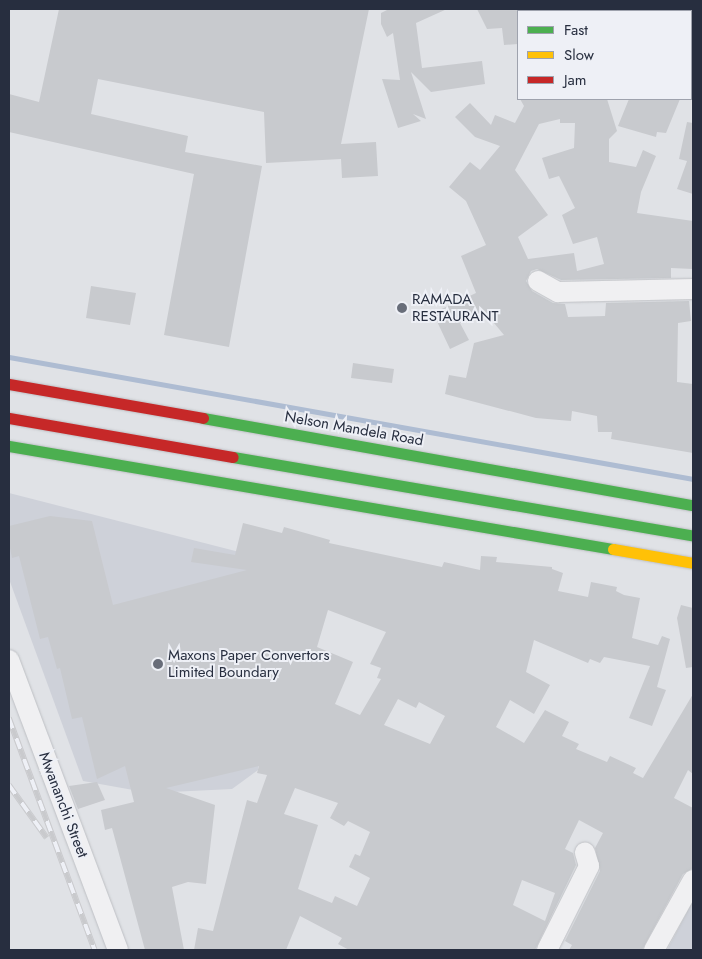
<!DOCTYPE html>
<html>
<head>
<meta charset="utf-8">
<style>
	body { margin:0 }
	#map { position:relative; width:702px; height:959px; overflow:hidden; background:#e0e2e6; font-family:Jost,sans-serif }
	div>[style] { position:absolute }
	.built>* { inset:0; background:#ced1d9 }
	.stream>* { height:5px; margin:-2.5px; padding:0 2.5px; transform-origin:2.5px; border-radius:2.5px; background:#aebcd2 }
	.building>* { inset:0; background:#c8cace }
	.roads { filter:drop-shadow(0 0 1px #bec0c4) drop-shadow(0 0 1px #bec0c4) }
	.street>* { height:20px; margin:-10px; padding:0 10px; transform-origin:10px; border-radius:10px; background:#f0f0f2 }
	.fast>* { height:11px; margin:-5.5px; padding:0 5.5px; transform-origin:5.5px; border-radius:5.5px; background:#4caf50 }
	.slow>* { height:11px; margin:-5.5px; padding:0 5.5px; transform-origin:5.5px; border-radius:5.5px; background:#ffc107 }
	.jam>* { height:11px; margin:-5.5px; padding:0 5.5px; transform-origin:5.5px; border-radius:5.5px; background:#c62828 }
	.rail>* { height:5.5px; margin-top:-2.75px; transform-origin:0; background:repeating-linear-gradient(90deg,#eef0f6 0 11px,#c9cacd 0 22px); box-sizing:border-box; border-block:1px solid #c9cacd }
	.dots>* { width:14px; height:14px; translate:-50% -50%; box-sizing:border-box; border:2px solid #eef0f6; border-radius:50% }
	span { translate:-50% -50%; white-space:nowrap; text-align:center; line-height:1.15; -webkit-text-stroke:4px #eef0f6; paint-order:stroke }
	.poi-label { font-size:15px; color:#272e3f }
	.left { translate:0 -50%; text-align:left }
	.street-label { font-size:15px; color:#272e3f }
	.frame { position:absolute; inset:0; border:10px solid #272e3f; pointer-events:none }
	.legend { position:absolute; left:517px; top:10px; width:175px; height:90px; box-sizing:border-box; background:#eef0f6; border:1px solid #9ea2ad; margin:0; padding:6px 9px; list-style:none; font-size:15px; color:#272e3f }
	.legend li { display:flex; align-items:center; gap:10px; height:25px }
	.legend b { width:25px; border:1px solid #9ea2ad }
</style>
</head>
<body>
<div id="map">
	<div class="built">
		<i style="clip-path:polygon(9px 493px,290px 565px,258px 770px,232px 789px,150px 793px,83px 781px,9px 579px)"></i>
		<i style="clip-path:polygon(693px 901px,693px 950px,667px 950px)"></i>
	</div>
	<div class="stream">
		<i style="left:9px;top:357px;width:695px;rotate:10.11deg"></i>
	</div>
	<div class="building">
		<i style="clip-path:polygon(59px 9px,369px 9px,341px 144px,376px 142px,378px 176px,342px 178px,341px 159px,266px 163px,264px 112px,98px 79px,91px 114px,188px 136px,185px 152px,262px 166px,229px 347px,164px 335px,194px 174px,9px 132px,9px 94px,39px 102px)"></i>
		<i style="clip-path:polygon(389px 9px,447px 9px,416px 23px,422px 68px,482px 61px,485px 84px,431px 92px,411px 72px,426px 119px,413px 114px,421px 121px,398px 128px,382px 79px,400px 80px,393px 33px,387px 37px,381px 24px,381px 13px)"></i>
		<i style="clip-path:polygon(477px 9px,518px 9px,518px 44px,504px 45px,502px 28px,487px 29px)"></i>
		<i style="clip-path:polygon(evenodd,520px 99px,607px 99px,617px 131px,609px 139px,609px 162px,636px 167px,643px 150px,656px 156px,641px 192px,637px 213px,693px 221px,693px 269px,671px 268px,671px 278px,561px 280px,537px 269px,531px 271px,526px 281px,532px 291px,553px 303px,565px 304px,568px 317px,605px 316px,606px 303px,689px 301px,691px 321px,678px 323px,677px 382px,693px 384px,693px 453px,611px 439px,612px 432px,598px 432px,597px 416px,572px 411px,571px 421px,536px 418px,445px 394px,449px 375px,466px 378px,474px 343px,504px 335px,484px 311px,460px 323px,469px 340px,450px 349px,433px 313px,476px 293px,461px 256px,486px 245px,466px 201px,449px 187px,470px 162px,480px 170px,500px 146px,475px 137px,455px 117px,470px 103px,491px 125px,495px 115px,515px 123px,524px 106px,520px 99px,560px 119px,560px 123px,575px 123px,574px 148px,542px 158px,549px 179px,559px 176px,575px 208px,562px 215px,573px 244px,597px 237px,604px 264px,577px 271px,574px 253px,528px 259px,518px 237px,548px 215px,515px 170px,539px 124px,560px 119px)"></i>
		<i style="clip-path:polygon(629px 99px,680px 99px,666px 133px,657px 132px,656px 137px,618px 126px)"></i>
		<i style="clip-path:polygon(687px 122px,693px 123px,693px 194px,677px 189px,687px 161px,679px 159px)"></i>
		<i style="clip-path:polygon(91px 286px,136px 293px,130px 325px,86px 318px)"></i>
		<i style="clip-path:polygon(353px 363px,394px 369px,392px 383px,351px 378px)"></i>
		<i style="clip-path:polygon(evenodd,50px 516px,92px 521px,113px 605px,247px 570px,191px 562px,194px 548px,235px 555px,243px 523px,282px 533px,284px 527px,330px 540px,329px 543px,442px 567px,444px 562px,480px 570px,481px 556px,497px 557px,496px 562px,552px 567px,552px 569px,563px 573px,558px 591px,588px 597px,591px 582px,617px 587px,616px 591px,624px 595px,640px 598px,632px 638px,658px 645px,662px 636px,670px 639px,657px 687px,666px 690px,652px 726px,629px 718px,650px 666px,604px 657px,600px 663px,590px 659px,588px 663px,534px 640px,526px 672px,550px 685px,534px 714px,510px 700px,496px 727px,524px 743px,545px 710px,569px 722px,562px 736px,579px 744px,576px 749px,607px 762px,610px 756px,636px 768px,633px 773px,643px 778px,693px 694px,693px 774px,688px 770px,674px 798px,693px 808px,693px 868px,683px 874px,642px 950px,569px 950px,572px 945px,565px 941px,600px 871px,595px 848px,603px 833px,579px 820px,565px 849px,573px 853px,576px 865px,535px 950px,349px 950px,338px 944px,342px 938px,300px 916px,286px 950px,194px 950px,198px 928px,213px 931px,247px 800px,257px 803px,267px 775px,257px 773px,259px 766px,166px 788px,215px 805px,206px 884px,188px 882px,172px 887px,184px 950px,145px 950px,112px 828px,105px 830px,101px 810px,134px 802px,125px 766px,97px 779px,82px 717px,72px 719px,60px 668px,57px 669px,48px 637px,40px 639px,19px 556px,12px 558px,9px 543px,9px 526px,50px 516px,328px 610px,386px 632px,370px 664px,381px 668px,377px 678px,381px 679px,360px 715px,335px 704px,353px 662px,317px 647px,328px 610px,50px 516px,398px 699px,416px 708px,419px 702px,445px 716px,430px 744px,384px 725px,398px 699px,50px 516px,295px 788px,338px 803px,330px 818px,344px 826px,348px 821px,370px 832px,360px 856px,355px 854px,349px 867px,370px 878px,357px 906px,335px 896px,332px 903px,298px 889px,318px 825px,284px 814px,295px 788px,50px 516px,522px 880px,555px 893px,545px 921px,513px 905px,522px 880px)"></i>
		<i style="clip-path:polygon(681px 605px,693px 608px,693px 667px,686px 668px,677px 618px)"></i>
		<i style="clip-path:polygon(97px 782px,105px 800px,78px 809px,69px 786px)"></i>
	</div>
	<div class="roads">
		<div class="street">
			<i style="left:538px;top:281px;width:23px;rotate:29deg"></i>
			<i style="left:558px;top:292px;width:135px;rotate:-1.3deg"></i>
			<i style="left:9px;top:660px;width:310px;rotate:69.4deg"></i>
			<i style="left:547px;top:950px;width:94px;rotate:-63.4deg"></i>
			<i style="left:589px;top:866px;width:14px;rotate:-107deg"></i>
			<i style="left:654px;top:950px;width:80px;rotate:-60.9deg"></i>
		</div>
		<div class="fast">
			<i style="left:203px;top:418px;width:498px;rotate:10.1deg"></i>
			<i style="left:9px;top:446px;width:613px;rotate:9.68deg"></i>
			<i style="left:233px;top:457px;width:467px;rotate:9.7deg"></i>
		</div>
		<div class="slow">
			<i style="left:613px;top:549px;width:81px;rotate:9.9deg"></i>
		</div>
		<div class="jam">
			<i style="left:9px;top:384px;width:197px;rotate:9.9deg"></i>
			<i style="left:9px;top:418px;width:227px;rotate:9.9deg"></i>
		</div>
	</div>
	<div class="rail">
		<i style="left:9px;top:718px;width:247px;rotate:69.7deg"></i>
		<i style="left:9px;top:785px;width:65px;rotate:54.4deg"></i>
	</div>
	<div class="dots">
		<i style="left:402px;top:308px;background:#686d79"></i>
		<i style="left:158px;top:664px;background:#686d79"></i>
	</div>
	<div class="poi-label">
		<span class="left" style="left:412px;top:308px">RAMADA<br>RESTAURANT</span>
		<span class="left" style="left:168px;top:664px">Maxons Paper Convertors<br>Limited Boundary</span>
	</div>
	<div class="street-label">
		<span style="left:354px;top:429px;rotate:10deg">Nelson Mandela Road</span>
		<span style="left:63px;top:805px;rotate:69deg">Mwananchi Street</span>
	</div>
	<div class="frame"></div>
	<ul class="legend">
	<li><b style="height:6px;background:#4caf50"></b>Fast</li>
	<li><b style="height:6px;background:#ffc107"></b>Slow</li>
	<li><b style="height:6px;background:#c62828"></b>Jam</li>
	</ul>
</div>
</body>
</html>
